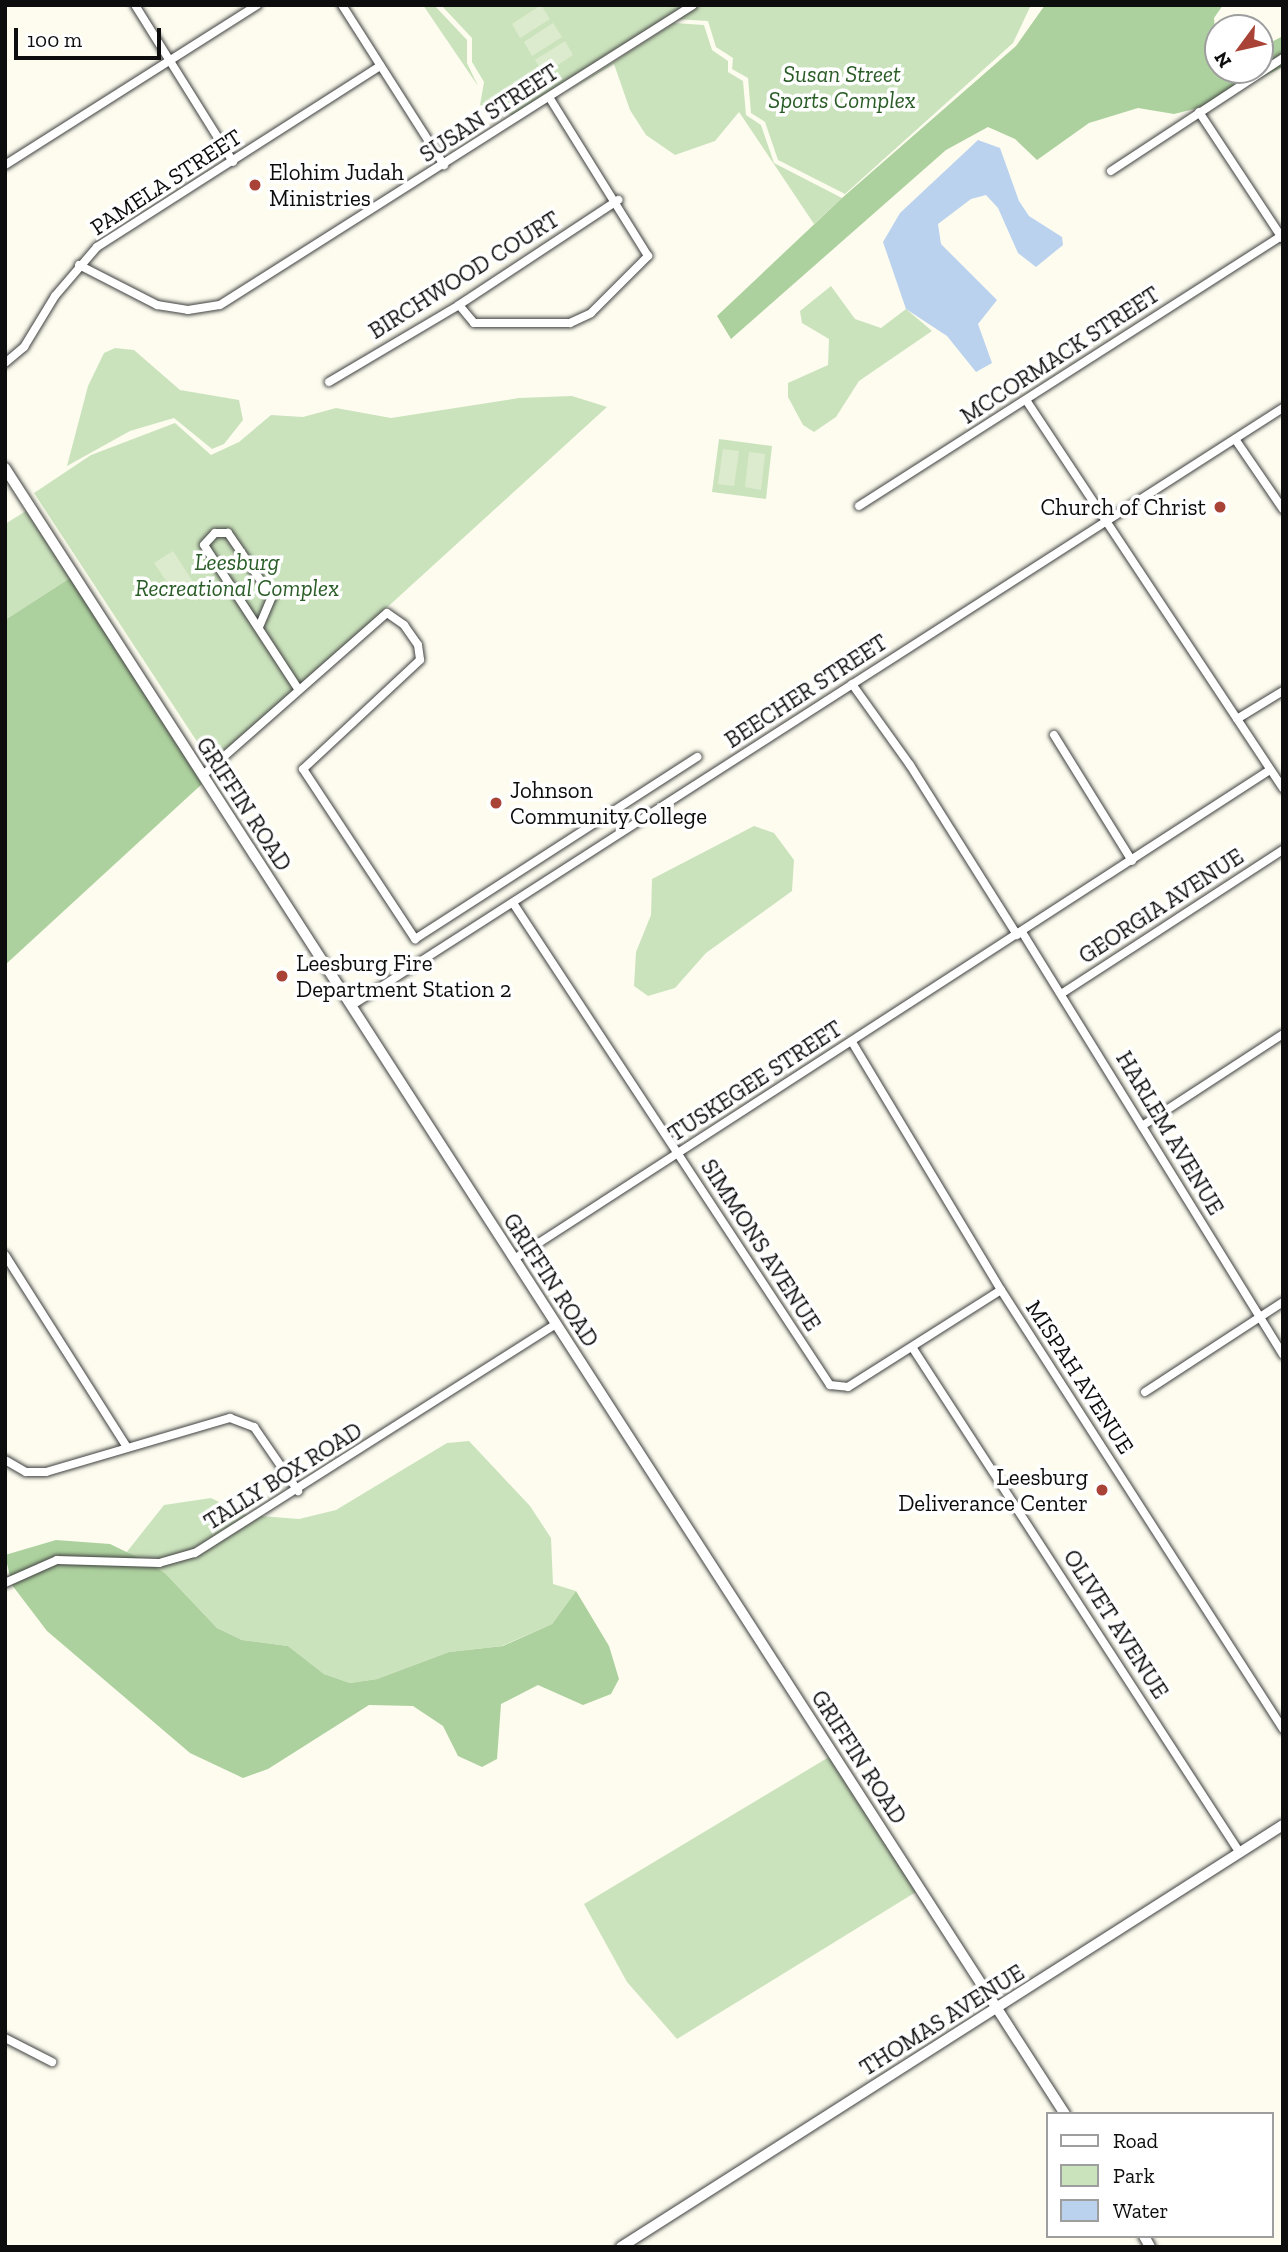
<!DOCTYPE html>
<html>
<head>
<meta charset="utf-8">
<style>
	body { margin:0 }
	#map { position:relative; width:1288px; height:2252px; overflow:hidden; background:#fdfcef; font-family:"Zilla Slab",serif }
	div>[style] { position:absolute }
	.green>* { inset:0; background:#cbe3bd }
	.forest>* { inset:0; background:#add19e }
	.pitch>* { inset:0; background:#dcebcd }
	.water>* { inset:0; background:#bad2ee }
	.roads { filter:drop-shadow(0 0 2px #404040) drop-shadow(0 0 2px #404040) }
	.minor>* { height:8px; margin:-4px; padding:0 4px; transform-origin:4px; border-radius:4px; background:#fff }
	.tertiary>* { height:10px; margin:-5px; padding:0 5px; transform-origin:5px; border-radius:5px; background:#fff }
	.dots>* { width:19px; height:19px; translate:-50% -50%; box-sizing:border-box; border:4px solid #fff; border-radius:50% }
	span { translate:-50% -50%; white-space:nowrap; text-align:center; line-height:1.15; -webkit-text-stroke:7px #fff; paint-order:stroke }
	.park-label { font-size:23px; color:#295c26; font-style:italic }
	.street-label { font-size:23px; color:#0d0d0d }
	.poi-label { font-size:23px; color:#0d0d0d }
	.left { translate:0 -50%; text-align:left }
	.right { translate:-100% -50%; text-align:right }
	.frame { position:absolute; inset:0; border:7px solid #0d0d0d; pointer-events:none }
	.legend { position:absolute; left:1046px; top:2112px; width:228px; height:126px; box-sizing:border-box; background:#fff; border:2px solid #9e9e9e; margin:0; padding:9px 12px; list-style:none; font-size:21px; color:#0d0d0d }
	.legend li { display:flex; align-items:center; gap:14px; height:35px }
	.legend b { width:35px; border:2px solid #9e9e9e }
	.north { position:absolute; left:1204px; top:14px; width:70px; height:70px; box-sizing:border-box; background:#fff; border:2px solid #9e9e9e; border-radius:50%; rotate:237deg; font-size:19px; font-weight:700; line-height:28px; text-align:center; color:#0d0d0d }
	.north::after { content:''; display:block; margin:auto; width:24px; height:32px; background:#aa4337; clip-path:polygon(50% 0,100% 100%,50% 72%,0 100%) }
	.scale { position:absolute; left:14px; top:28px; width:147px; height:32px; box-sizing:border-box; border:4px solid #0d0d0d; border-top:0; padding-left:9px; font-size:21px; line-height:24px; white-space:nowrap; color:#0d0d0d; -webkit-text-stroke:5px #fff; paint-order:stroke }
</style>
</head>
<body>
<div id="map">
	<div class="green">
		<i style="clip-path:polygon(423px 5px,434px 5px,467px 40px,467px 63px,478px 86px)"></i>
		<i style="clip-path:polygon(441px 5px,1031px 5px,1013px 43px,845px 194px,778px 160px,765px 122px,751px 113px,748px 78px,732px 69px,733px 58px,716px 47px,708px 21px,673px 19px,518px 117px,480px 105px,484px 82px,472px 62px,472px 38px)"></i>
		<i style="clip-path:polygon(674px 23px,704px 25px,712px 50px,728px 61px,728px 72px,743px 81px,746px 115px,761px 125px,774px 163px,842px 198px,814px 224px,739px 112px,715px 141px,675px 155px,646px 135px,630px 110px,614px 64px,565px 93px)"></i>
		<i style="clip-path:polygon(831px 286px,855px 319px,881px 328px,906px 309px,932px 331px,859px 381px,836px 417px,814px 432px,803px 425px,788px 397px,788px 383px,828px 365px,829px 339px,802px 323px,800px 311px)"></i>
		<i style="clip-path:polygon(115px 348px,134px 350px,180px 390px,239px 400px,243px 420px,224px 444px,212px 449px,174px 418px,130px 431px,67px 466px,88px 386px,104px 353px)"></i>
		<i style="clip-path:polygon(572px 396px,607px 407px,213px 766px,34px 493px,91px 455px,175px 423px,211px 455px,239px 442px,271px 415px,303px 417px,336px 408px,391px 418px,519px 398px)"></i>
		<i style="clip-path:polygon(719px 439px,772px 446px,766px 499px,712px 492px)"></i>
		<i style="clip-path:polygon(26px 511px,70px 578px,5px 620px,5px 524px)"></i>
		<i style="clip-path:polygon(754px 826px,774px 833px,794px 860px,792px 891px,706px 953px,675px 988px,648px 996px,634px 986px,636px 952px,651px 915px,652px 879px)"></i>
		<i style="clip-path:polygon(469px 1441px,530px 1506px,551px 1538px,553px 1584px,576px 1591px,552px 1624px,502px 1646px,449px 1652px,377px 1679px,350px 1683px,324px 1674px,288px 1646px,242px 1640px,217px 1628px,165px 1573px,126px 1553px,164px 1505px,211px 1498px,246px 1515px,299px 1519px,336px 1510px,447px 1443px)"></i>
		<i style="clip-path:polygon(829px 1757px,916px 1892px,677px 2039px,627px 1982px,584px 1904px)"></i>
	</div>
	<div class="forest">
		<i style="clip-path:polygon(1045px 5px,1223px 5px,1214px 18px,1218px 70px,1260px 70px,1260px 48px,1283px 36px,1283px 67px,1198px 108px,1174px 114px,1138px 108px,1089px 123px,1037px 160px,1015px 139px,988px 127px,946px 150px,731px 339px,717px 316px,842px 198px,1016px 46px)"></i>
		<i style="clip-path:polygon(70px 578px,202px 784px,5px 965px,5px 620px)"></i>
		<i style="clip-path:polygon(56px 1540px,110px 1544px,141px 1559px,165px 1573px,217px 1628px,242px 1640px,288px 1646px,324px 1674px,350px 1683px,377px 1679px,449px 1652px,503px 1646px,552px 1624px,576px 1591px,609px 1646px,619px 1679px,611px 1694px,583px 1705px,538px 1685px,501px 1704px,497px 1759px,482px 1767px,458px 1756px,443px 1726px,413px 1706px,369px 1705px,268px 1769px,243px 1778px,190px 1753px,47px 1631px,12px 1585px,5px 1555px)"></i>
	</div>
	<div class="pitch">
		<i style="clip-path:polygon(541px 5px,550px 19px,520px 38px,512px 24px)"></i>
		<i style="clip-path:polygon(553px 23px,562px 37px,532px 56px,524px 42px)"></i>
		<i style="clip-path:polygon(565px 41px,573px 55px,544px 74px,535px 60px)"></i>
		<i style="clip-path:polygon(723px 449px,739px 451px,734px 486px,718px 484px)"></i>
		<i style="clip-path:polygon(749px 452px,765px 454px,761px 490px,745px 487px)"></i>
		<i style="clip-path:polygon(173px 551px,193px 582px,175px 594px,154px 563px)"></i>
	</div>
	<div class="water">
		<i style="clip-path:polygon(978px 140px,1000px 148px,1019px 201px,1029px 216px,1062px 237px,1063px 245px,1036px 267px,1018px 253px,998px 208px,986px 195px,971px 199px,938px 224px,941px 244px,997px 300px,978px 324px,992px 363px,976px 372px,947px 336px,906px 309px,883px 242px,900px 213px)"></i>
	</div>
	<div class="roads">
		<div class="minor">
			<i style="left:135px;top:5px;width:185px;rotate:58deg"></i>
			<i style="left:342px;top:5px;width:190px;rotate:57.5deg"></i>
			<i style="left:1199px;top:112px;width:151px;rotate:56.6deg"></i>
			<i style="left:5px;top:165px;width:299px;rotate:-32.4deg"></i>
			<i style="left:1111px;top:171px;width:206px;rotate:-33.3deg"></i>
			<i style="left:79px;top:265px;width:88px;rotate:27.1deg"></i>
			<i style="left:157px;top:305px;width:31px;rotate:9deg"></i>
			<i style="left:188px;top:310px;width:32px;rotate:-9deg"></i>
			<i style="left:220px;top:305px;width:560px;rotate:-32.38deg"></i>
			<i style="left:459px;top:305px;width:23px;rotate:50deg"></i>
			<i style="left:474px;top:323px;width:96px"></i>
			<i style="left:570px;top:323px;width:23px;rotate:-25deg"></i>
			<i style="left:591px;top:313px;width:81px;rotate:-45deg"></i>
			<i style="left:648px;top:256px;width:187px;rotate:-121.9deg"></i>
			<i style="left:5px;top:363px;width:25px;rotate:-40deg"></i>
			<i style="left:24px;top:347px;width:60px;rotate:-58.7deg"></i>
			<i style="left:55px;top:296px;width:65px;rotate:-49.4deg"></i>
			<i style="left:97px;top:247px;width:336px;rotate:-32.6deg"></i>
			<i style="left:329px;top:382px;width:151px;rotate:-30.6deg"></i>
			<i style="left:459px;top:305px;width:191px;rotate:-33.4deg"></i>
			<i style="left:1026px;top:400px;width:466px;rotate:56.5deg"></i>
			<i style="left:1235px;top:439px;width:85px;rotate:55.6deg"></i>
			<i style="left:859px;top:506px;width:503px;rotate:-32.58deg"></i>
			<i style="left:259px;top:627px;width:33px;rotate:-67deg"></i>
			<i style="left:272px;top:597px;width:78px;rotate:-124.5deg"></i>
			<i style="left:228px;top:533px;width:13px;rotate:180deg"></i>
			<i style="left:215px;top:533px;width:16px;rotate:133deg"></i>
			<i style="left:204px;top:545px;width:173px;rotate:56.8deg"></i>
			<i style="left:852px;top:684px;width:100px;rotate:54.4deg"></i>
			<i style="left:910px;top:765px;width:201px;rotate:57.8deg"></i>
			<i style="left:1237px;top:719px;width:54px;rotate:-31.3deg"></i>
			<i style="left:1054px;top:735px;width:148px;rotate:58.2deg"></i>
			<i style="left:203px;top:775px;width:245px;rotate:-41.4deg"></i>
			<i style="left:387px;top:613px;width:21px;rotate:35deg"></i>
			<i style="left:404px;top:625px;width:24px;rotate:55deg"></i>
			<i style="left:418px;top:645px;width:15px;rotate:82deg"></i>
			<i style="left:420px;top:660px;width:160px;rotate:137deg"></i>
			<i style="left:303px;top:769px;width:204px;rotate:56.6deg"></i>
			<i style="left:415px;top:939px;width:336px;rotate:-32.8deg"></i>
			<i style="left:513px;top:903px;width:577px;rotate:56.67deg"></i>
			<i style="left:830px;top:1385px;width:18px;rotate:6deg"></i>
			<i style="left:848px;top:1387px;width:181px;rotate:-32.4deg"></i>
			<i style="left:1022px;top:932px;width:497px;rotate:58.3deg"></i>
			<i style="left:1061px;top:994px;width:265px;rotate:-33deg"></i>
			<i style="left:351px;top:1006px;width:1107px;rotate:-32.69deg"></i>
			<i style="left:852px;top:1042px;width:289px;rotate:59deg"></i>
			<i style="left:1001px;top:1290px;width:522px;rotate:57.28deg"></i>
			<i style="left:1142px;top:1126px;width:168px;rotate:-33.1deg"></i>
			<i style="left:5px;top:1255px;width:227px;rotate:57.6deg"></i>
			<i style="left:514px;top:1259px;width:900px;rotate:-32.9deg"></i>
			<i style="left:912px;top:1347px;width:603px;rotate:57.05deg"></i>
			<i style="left:1145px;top:1392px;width:165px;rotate:-33.1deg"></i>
			<i style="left:5px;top:1460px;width:24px;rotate:30deg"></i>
			<i style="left:26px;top:1472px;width:20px"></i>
			<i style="left:46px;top:1472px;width:192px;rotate:-16.4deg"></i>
			<i style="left:230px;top:1418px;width:26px;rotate:21deg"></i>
			<i style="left:254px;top:1427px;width:78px;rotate:55.5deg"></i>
			<i style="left:5px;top:1583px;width:57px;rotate:-23.9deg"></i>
			<i style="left:57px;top:1560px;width:102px;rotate:1.7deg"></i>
			<i style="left:159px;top:1563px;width:37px;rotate:-16deg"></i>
			<i style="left:195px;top:1553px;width:428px;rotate:-32.4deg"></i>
			<i style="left:5px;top:2038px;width:53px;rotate:27.1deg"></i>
		</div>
		<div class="tertiary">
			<i style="left:5px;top:468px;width:1958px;rotate:57.22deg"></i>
			<i style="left:1144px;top:2236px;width:13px;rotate:61deg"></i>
			<i style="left:621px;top:2247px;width:785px;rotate:-32.52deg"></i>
		</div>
	</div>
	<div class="dots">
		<i style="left:255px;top:185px;background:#aa4337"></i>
		<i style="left:1220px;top:507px;background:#aa4337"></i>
		<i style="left:496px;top:803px;background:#aa4337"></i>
		<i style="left:282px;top:976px;background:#aa4337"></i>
		<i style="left:1102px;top:1490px;background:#aa4337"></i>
	</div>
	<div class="park-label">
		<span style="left:842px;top:87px">Susan Street<br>Sports Complex</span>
		<span style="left:237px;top:575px">Leesburg<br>Recreational Complex</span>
	</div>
	<div class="street-label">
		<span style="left:489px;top:113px;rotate:-33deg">SUSAN STREET</span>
		<span style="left:166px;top:182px;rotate:-33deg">PAMELA STREET</span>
		<span style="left:464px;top:275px;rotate:-32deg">BIRCHWOOD COURT</span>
		<span style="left:1060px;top:355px;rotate:-33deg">MCCORMACK STREET</span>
		<span style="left:806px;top:691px;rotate:-33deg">BEECHER STREET</span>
		<span style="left:244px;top:804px;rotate:57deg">GRIFFIN ROAD</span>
		<span style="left:1161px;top:906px;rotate:-33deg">GEORGIA AVENUE</span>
		<span style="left:755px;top:1081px;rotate:-33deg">TUSKEGEE STREET</span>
		<span style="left:1170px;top:1133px;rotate:59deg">HARLEM AVENUE</span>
		<span style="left:761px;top:1245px;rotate:57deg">SIMMONS AVENUE</span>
		<span style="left:551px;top:1280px;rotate:57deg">GRIFFIN ROAD</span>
		<span style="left:1080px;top:1377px;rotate:57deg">MISPAH AVENUE</span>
		<span style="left:283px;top:1476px;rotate:-32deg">TALLY BOX ROAD</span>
		<span style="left:1116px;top:1624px;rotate:57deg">OLIVET AVENUE</span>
		<span style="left:859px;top:1757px;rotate:57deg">GRIFFIN ROAD</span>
		<span style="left:942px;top:2020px;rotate:-32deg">THOMAS AVENUE</span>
	</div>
	<div class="poi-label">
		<span class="left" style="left:269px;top:185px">Elohim Judah<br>Ministries</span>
		<span class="right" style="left:1206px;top:507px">Church of Christ</span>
		<span class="left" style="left:510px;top:803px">Johnson<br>Community College</span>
		<span class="left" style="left:296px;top:976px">Leesburg Fire<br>Department Station 2</span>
		<span class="right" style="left:1088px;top:1490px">Leesburg<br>Deliverance Center</span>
	</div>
	<div class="frame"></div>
	<ul class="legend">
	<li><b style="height:9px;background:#fff"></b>Road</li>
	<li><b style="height:19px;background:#cbe3bd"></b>Park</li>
	<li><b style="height:19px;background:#bad2ee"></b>Water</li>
	</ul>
	<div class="north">N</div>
	<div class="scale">100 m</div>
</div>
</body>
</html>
